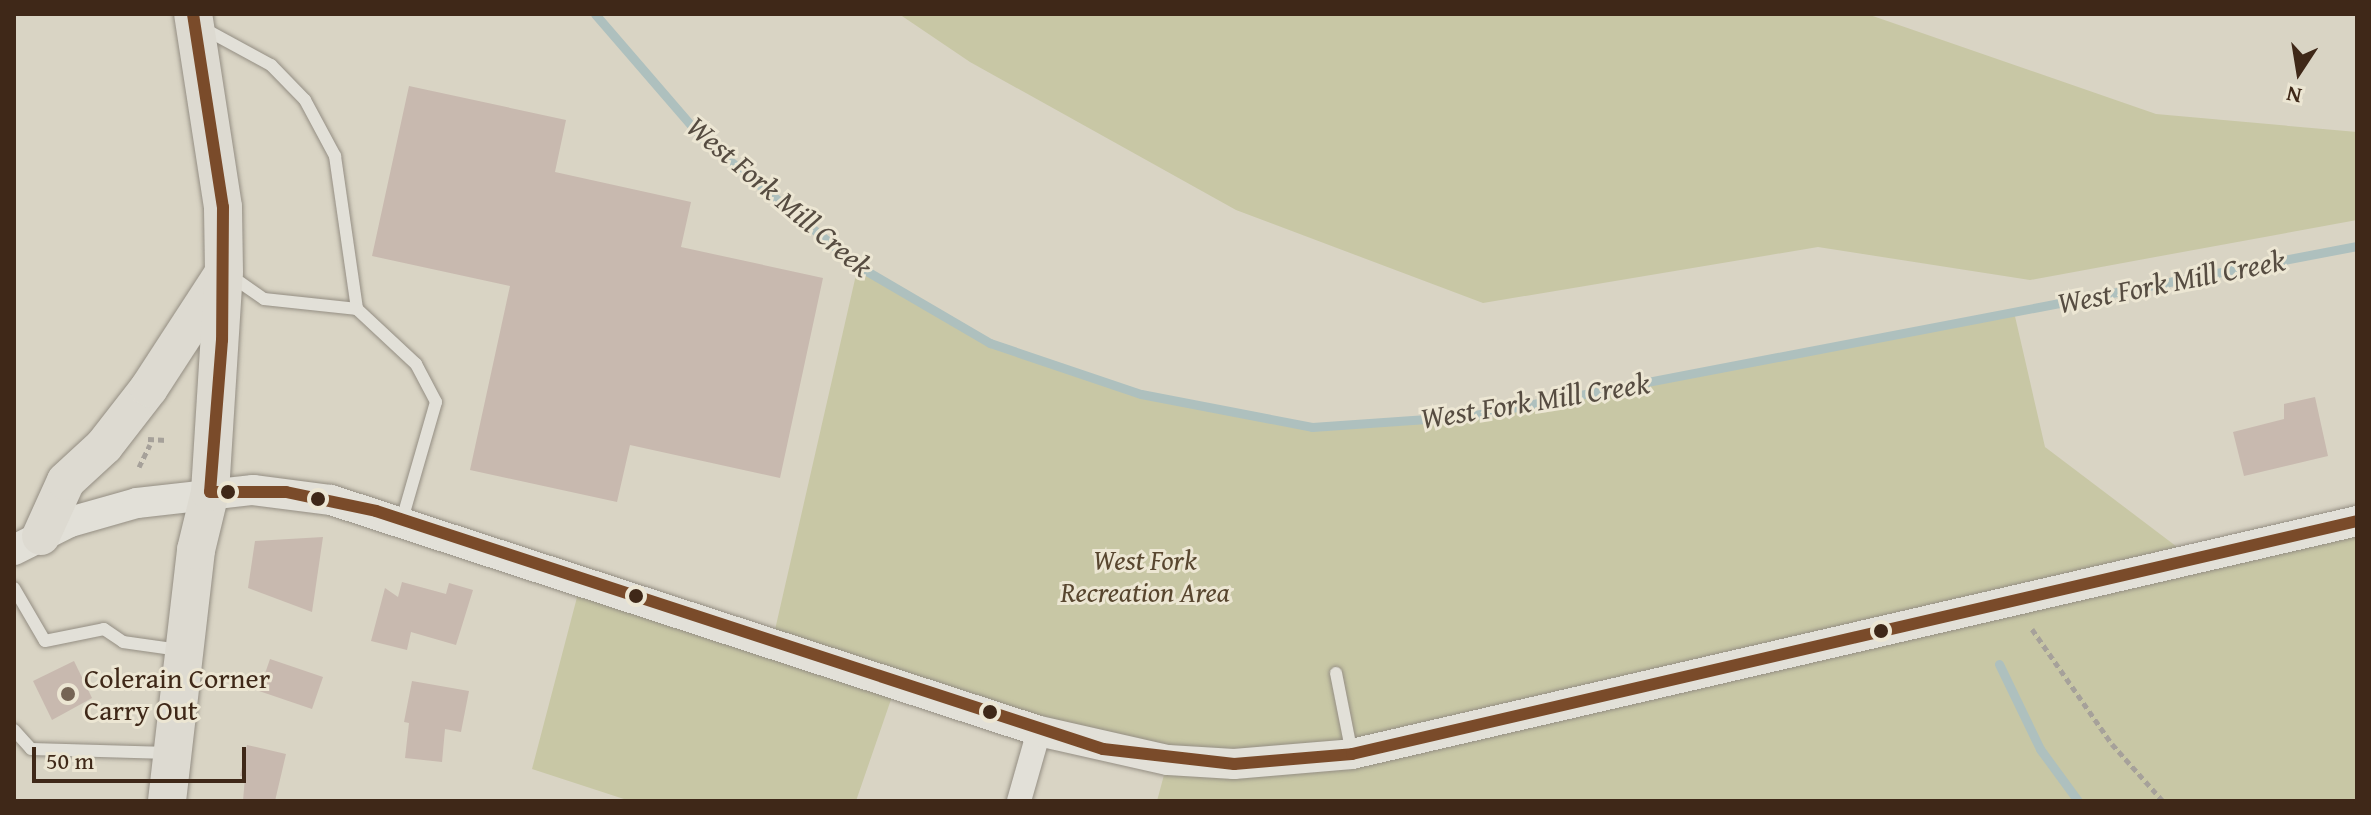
<!DOCTYPE html>
<html>
<head>
<meta charset="utf-8">
<style>
	body { margin:0 }
	#map { position:relative; width:2371px; height:815px; overflow:hidden; background:#d9d4c4; font-family:"Gentium Book Plus",serif }
	div>[style] { position:absolute }
	.green>* { inset:0; background:#c8c7a5 }
	.stream>* { height:9px; margin:-4.5px; padding:0 4.5px; transform-origin:4.5px; border-radius:4.5px; background:#aec0be }
	.building>* { inset:0; background:#c8b9af }
	.path>* { height:5px; margin-top:-2.5px; transform-origin:0; background:repeating-linear-gradient(90deg,#a6a19a 0 6px,transparent 0 10px) }
	.roads { filter:drop-shadow(0 0 2px #948e83) drop-shadow(0 0 2px #948e83) }
	.service>* { height:12px; margin:-6px; padding:0 6px; transform-origin:6px; border-radius:6px; background:#e2e0d8 }
	.minor>* { height:24px; margin:-12px; padding:0 12px; transform-origin:12px; border-radius:12px; background:#e2e0d8 }
	.tertiary>* { height:30px; margin:-15px; padding:0 15px; transform-origin:15px; border-radius:15px; background:#e2e0d8 }
	.primary>* { height:38px; margin:-19px; padding:0 19px; transform-origin:19px; border-radius:19px; background:#dddad1 }
	.bus-1>* { height:12px; margin:-6px; padding:0 6px; transform-origin:6px; border-radius:6px; background:#7a4b2a }
	.dots>* { width:22px; height:22px; translate:-50% -50%; box-sizing:border-box; border:4px solid #ece6d3; border-radius:50% }
	span { translate:-50% -50%; white-space:nowrap; text-align:center; line-height:1.15; -webkit-text-stroke:6px #ece6d3; paint-order:stroke }
	.park-label { font-size:28px; color:#58462f; font-style:italic }
	.poi-label { font-size:28px; color:#3f2818 }
	.left { translate:0 -50%; text-align:left }
	.water-label { font-size:30px; color:#564c41; font-style:italic }
	.frame { position:absolute; inset:0; border:16px solid #3f2818; pointer-events:none }
	.north { position:absolute; left:2259px; top:32px; width:80px; height:80px; -webkit-text-stroke:6px #ece6d3; paint-order:stroke; rotate:192deg; font-size:22px; font-weight:700; line-height:32px; text-align:center; color:#3f2818 }
	.north::after { content:''; display:block; margin:auto; width:28px; height:36px; background:#3f2818; clip-path:polygon(50% 0,100% 100%,50% 72%,0 100%) }
	.scale { position:absolute; left:32px; top:747px; width:214px; height:36px; box-sizing:border-box; border:4px solid #3f2818; border-top:0; padding-left:10px; font-size:24px; line-height:28px; white-space:nowrap; color:#3f2818; -webkit-text-stroke:6px #ece6d3; paint-order:stroke }
</style>
</head>
<body>
<div id="map">
	<div class="green">
		<i style="clip-path:polygon(899px 14px,1867px 14px,2156px 114px,2357px 132px,2357px 220px,2030px 280px,1818px 247px,1483px 303px,1236px 210px,970px 62px)"></i>
		<i style="clip-path:polygon(858px 266px,991px 343px,1141px 394px,1312px 427px,1470px 416px,2014px 312px,2045px 447px,2193px 559px,2357px 521px,2357px 801px,1157px 801px,1168px 760px,896px 685px,856px 801px,630px 801px,532px 769px,581px 582px,772px 643px)"></i>
	</div>
	<div class="stream">
		<i style="left:595px;top:14px;width:162px;rotate:49.2deg"></i>
		<i style="left:701px;top:137px;width:203px;rotate:39.4deg"></i>
		<i style="left:858px;top:266px;width:153px;rotate:30.3deg"></i>
		<i style="left:990px;top:343px;width:159px;rotate:18.7deg"></i>
		<i style="left:1141px;top:394px;width:174px;rotate:10.9deg"></i>
		<i style="left:1312px;top:427px;width:158px;rotate:-4deg"></i>
		<i style="left:1470px;top:416px;width:903px;rotate:-10.85deg"></i>
		<i style="left:1999px;top:664px;width:94px;rotate:64.2deg"></i>
		<i style="left:2040px;top:749px;width:64px;rotate:53.8deg"></i>
	</div>
	<div class="building">
		<i style="clip-path:polygon(409px 86px,566px 120px,555px 172px,691px 202px,681px 247px,823px 278px,780px 478px,630px 445px,617px 502px,470px 470px,510px 286px,372px 256px)"></i>
		<i style="clip-path:polygon(2315px 397px,2328px 456px,2244px 476px,2233px 432px,2284px 419px,2284px 404px)"></i>
		<i style="clip-path:polygon(323px 537px,312px 612px,248px 588px,255px 541px)"></i>
		<i style="clip-path:polygon(402px 582px,446px 594px,449px 583px,473px 590px,456px 645px,411px 632px,407px 650px,371px 641px,385px 588px,398px 597px)"></i>
		<i style="clip-path:polygon(270px 659px,323px 677px,312px 709px,259px 691px)"></i>
		<i style="clip-path:polygon(74px 661px,92px 698px,52px 720px,33px 681px)"></i>
		<i style="clip-path:polygon(412px 681px,469px 691px,461px 732px,445px 729px,442px 762px,405px 758px,409px 723px,404px 722px)"></i>
		<i style="clip-path:polygon(247px 745px,286px 754px,275px 801px,243px 801px,245px 777px,240px 776px)"></i>
	</div>
	<div class="path">
		<i style="left:148px;top:439px;width:19px;rotate:3deg"></i>
		<i style="left:139px;top:467px;width:25px;rotate:-64deg"></i>
		<i style="left:2032px;top:629px;width:140px;rotate:55.2deg"></i>
		<i style="left:2112px;top:744px;width:76px;rotate:48.2deg"></i>
	</div>
	<div class="roads">
		<div class="service">
			<i style="left:201px;top:27px;width:80px;rotate:28.5deg"></i>
			<i style="left:271px;top:65px;width:49px;rotate:45.8deg"></i>
			<i style="left:305px;top:100px;width:64px;rotate:61.8deg"></i>
			<i style="left:335px;top:156px;width:155px;rotate:81.8deg"></i>
			<i style="left:357px;top:309px;width:81px;rotate:43deg"></i>
			<i style="left:416px;top:364px;width:43px;rotate:62.2deg"></i>
			<i style="left:436px;top:402px;width:123px;rotate:106.1deg"></i>
			<i style="left:231px;top:276px;width:40px;rotate:34.9deg"></i>
			<i style="left:264px;top:299px;width:94px;rotate:6.1deg"></i>
			<i style="left:14px;top:588px;width:61px;rotate:59.7deg"></i>
			<i style="left:45px;top:641px;width:60px;rotate:-11.5deg"></i>
			<i style="left:104px;top:629px;width:23px;rotate:34deg"></i>
			<i style="left:123px;top:642px;width:57px;rotate:8.1deg"></i>
			<i style="left:1336px;top:673px;width:83px;rotate:78.8deg"></i>
			<i style="left:14px;top:730px;width:25px;rotate:48deg"></i>
			<i style="left:31px;top:749px;width:138px;rotate:1.7deg"></i>
		</div>
		<div class="minor">
			<i style="left:1019px;top:801px;width:73px;rotate:-74.1deg"></i>
		</div>
		<div class="tertiary">
			<i style="left:14px;top:550px;width:63px;rotate:-26.6deg"></i>
			<i style="left:70px;top:522px;width:70px;rotate:-15.8deg"></i>
			<i style="left:137px;top:503px;width:117px;rotate:-6.4deg"></i>
			<i style="left:253px;top:490px;width:79px;rotate:7.3deg"></i>
			<i style="left:331px;top:500px;width:745px;rotate:18.07deg"></i>
			<i style="left:1039px;top:731px;width:132px;rotate:12.7deg"></i>
			<i style="left:1168px;top:760px;width:66px;rotate:3.5deg"></i>
			<i style="left:1234px;top:764px;width:118px;rotate:-4.8deg"></i>
			<i style="left:1352px;top:754px;width:1032px;rotate:-13.05deg"></i>
		</div>
		<div class="primary">
			<i style="left:41px;top:536px;width:60px;rotate:-65.6deg"></i>
			<i style="left:66px;top:481px;width:52px;rotate:-42.6deg"></i>
			<i style="left:104px;top:446px;width:73px;rotate:-52.2deg"></i>
			<i style="left:149px;top:388px;width:136px;rotate:-57deg"></i>
			<i style="left:167px;top:801px;width:253px;rotate:-83.4deg"></i>
			<i style="left:196px;top:550px;width:60px;rotate:-76.4deg"></i>
			<i style="left:210px;top:492px;width:220px;rotate:-86.4deg"></i>
			<i style="left:224px;top:272px;width:65px;rotate:-90.9deg"></i>
			<i style="left:223px;top:207px;width:195px;rotate:-98.8deg"></i>
		</div>
	</div>
	<div class="bus-1">
		<i style="left:193px;top:14px;width:195px;rotate:81.2deg"></i>
		<i style="left:223px;top:207px;width:133px;rotate:90.4deg"></i>
		<i style="left:222px;top:340px;width:152px;rotate:94.5deg"></i>
		<i style="left:210px;top:492px;width:76px"></i>
		<i style="left:286px;top:492px;width:92px;rotate:11.9deg"></i>
		<i style="left:376px;top:511px;width:765px;rotate:18.13deg"></i>
		<i style="left:1103px;top:749px;width:132px;rotate:6.5deg"></i>
		<i style="left:1234px;top:764px;width:118px;rotate:-4.8deg"></i>
		<i style="left:1352px;top:754px;width:1032px;rotate:-13.05deg"></i>
	</div>
	<div class="dots">
		<i style="left:228px;top:492px;background:#3f2818"></i>
		<i style="left:318px;top:499px;background:#3f2818"></i>
		<i style="left:636px;top:596px;background:#3f2818"></i>
		<i style="left:1881px;top:631px;background:#3f2818"></i>
		<i style="left:68px;top:694px;background:#756454"></i>
		<i style="left:990px;top:712px;background:#3f2818"></i>
	</div>
	<div class="park-label">
		<span style="left:1145px;top:576px">West Fork<br>Recreation Area</span>
	</div>
	<div class="poi-label">
		<span class="left" style="left:84px;top:694px">Colerain Corner<br>Carry Out</span>
	</div>
	<div class="water-label">
		<span style="left:780px;top:196px;rotate:40deg">West Fork Mill Creek</span>
		<span style="left:2171px;top:281px;rotate:-11deg">West Fork Mill Creek</span>
		<span style="left:1535px;top:400px;rotate:-9deg">West Fork Mill Creek</span>
	</div>
	<div class="frame"></div>
	<div class="north">N</div>
	<div class="scale">50 m</div>
</div>
</body>
</html>
